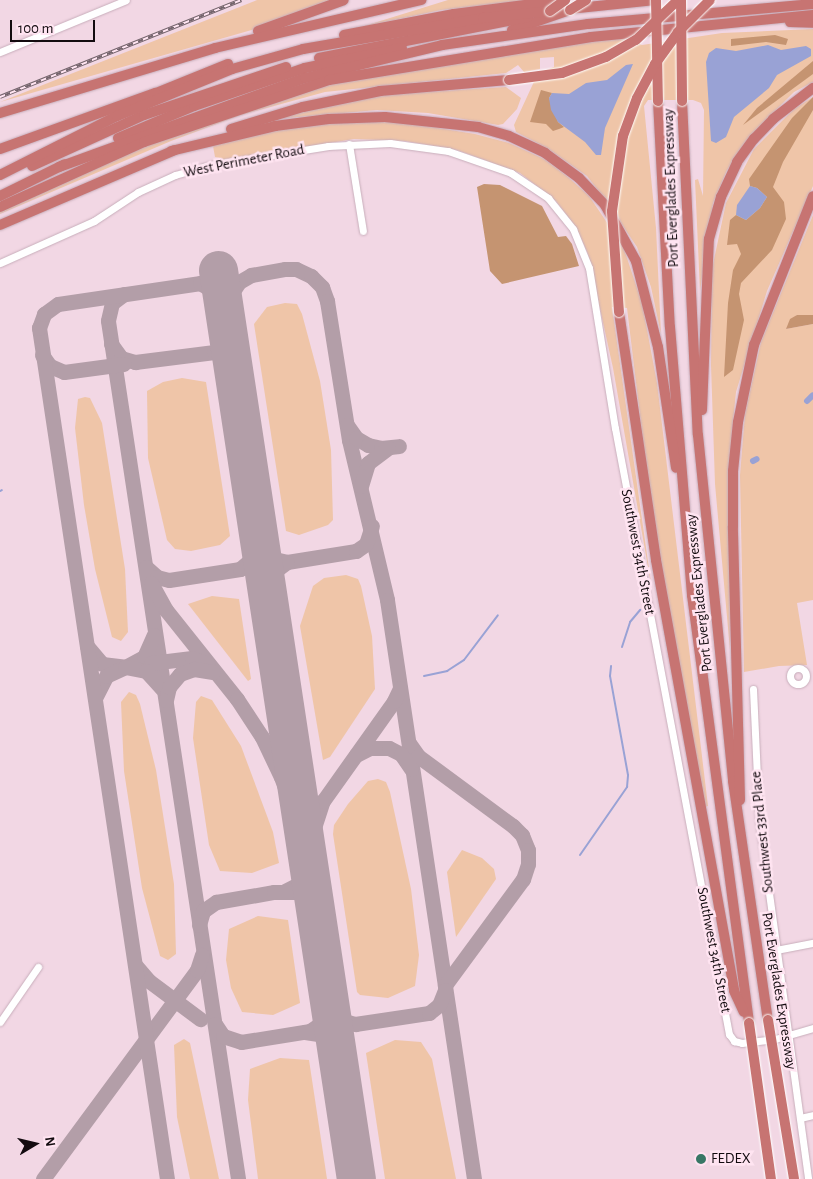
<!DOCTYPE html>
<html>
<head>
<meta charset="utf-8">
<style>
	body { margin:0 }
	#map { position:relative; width:813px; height:1179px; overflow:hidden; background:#f2d7e4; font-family:"Alegreya Sans",sans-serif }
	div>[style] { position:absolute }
	.green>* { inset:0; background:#efc5a8 }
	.forest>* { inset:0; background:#c59471 }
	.water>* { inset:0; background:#99a2d5 }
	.stream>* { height:2px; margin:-1px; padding:0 1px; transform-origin:1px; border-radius:1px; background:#99a2d5 }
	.canal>* { height:6px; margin:-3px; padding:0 3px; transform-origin:3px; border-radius:3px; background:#99a2d5 }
	.taxiway>* { height:15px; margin:-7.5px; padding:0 7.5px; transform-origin:7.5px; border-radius:7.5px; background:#b39ea8 }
	.runway>* { height:39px; margin:-19.5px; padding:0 19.5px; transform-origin:19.5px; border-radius:19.5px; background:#b39ea8 }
	.roads { filter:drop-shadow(0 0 1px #c8aebb) drop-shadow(0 0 1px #c8aebb) }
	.minor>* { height:7px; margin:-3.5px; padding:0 3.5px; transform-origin:3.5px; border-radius:3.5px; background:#fff }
	.minor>.ring { margin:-3.5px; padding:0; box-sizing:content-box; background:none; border:7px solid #fff; border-radius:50% }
	.highway>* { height:10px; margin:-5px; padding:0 5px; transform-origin:5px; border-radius:5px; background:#c77472 }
	.rail>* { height:4px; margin-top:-2px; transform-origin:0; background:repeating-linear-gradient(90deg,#ffe4f1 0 5.5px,#74646c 0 11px); box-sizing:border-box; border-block:1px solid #74646c }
	.bridges { filter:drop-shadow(0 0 1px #fff) drop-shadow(0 0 1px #fff) }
	.highway-bridge>* { height:10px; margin:-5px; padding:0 5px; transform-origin:5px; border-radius:5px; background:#c77472 }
	.dots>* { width:14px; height:14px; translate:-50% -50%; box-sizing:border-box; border:2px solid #ffe4f1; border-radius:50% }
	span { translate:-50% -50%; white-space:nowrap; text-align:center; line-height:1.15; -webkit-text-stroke:5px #ffe4f1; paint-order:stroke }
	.street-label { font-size:15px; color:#130b0f }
	.poi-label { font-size:15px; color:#130b0f }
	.left { translate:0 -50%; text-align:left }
	.north { position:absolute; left:10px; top:1119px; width:50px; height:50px; -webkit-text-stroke:4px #ffe4f1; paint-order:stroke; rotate:81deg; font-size:14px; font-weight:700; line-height:20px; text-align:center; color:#130b0f }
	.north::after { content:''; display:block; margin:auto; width:18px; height:22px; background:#130b0f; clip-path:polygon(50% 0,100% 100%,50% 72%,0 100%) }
	.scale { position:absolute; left:10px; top:20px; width:85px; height:22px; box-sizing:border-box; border:2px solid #130b0f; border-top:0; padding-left:6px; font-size:15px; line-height:18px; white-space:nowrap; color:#130b0f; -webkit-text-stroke:4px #ffe4f1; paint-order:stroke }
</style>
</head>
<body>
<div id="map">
	<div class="green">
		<i style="clip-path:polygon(257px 0,344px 0,311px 13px,0 102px)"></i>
		<i style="clip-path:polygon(448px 0,529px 0,441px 10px,361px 27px)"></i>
		<i style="clip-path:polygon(813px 29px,813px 82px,794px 92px,751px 135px,727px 170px,713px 203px,700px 291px,695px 180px,698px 179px,703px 196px,704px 110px,701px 103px,693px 100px,648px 100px,644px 106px,656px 228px,661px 334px,651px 287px,637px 247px,604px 198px,587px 176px,547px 148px,516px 132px,514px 125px,538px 73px,554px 67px,554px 57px,540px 58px,540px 69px,524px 72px,518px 65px,506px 73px,325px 92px,241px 115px,171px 141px,0 214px,0 211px,141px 145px,257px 103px,411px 65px,625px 38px,642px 45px,722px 33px)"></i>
		<i style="clip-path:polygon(506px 87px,521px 98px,517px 109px,503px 124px,498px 125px,428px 113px,377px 110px,265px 120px,342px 101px,394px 94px)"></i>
		<i style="clip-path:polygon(813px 97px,813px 186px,767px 291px,736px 392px,729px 462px,730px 650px,715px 484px,711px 365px,712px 269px,726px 203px,754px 149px,794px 109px)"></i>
		<i style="clip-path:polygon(335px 122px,401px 122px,475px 134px,509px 143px,544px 159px,568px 177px,589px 196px,623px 246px,642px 303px,657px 383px,708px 806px,705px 807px,675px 645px,647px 473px,627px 308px,612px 307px,652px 590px,613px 368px,588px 254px,577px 229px,556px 201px,520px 173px,457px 150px,405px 141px,354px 139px,226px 160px,215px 157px,213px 146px,220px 141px,281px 128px)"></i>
		<i style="clip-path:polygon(813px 215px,813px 315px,797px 315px,786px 329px,813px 324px,813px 600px,797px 603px,807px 665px,779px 666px,744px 672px,740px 475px,745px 414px,761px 342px)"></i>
		<i style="clip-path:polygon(285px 303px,297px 304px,302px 314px,320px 381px,331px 450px,333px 520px,328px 525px,299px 535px,286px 531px,254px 324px,267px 307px)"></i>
		<i style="clip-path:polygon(182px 378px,206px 382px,230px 536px,220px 545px,191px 551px,175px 549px,167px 540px,148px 458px,147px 391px,163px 382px)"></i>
		<i style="clip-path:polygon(85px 397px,90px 398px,102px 423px,125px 569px,128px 632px,121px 641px,112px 637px,95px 569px,84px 505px,75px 428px,78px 399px)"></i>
		<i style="clip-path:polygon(346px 575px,358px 579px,361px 586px,372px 636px,375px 689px,330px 757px,323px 760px,300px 626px,313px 586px,324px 578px)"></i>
		<i style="clip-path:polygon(212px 596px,239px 599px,251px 679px,248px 681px,188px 604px)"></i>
		<i style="clip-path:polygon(129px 692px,136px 695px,140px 704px,156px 770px,174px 884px,176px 954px,168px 960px,160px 956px,142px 888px,124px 771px,121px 702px)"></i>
		<i style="clip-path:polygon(201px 696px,212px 700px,241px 746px,273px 832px,279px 863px,252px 873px,220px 871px,209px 845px,193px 738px,196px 702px)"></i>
		<i style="clip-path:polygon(378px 779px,386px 782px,390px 792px,411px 889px,419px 955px,415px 986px,388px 998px,360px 995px,357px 992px,333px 834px,334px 825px,348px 804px,368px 781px)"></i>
		<i style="clip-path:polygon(462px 850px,482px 858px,494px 869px,496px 879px,456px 937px,447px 872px)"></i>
		<i style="clip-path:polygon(258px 916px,288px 920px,300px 1003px,273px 1015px,242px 1012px,231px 988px,226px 960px,229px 929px)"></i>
		<i style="clip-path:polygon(184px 1039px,190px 1043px,219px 1179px,190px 1179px,177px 1117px,174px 1045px)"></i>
		<i style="clip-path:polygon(395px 1040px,421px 1042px,432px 1059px,456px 1179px,385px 1179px,366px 1053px)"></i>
		<i style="clip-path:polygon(280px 1058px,309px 1060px,327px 1179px,258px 1179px,248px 1100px,250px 1069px)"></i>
	</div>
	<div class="forest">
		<i style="clip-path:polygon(775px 35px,788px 39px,786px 45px,766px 42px,731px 46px,731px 39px)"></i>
		<i style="clip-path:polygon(813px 61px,813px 74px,743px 125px,757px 108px)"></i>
		<i style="clip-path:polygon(541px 90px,552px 93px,549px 98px,558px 122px,564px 127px,559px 129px,553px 131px,546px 124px,530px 122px)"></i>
		<i style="clip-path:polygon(813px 97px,813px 110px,783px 162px,773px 187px,784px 202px,786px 219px,772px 250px,741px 283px,739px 294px,744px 320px,733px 370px,724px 377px,728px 303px,733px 270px,741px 254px,737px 244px,727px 245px,730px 220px,736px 215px,746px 220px,760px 208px,767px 197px,757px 188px,750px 186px,749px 179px,792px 118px)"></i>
		<i style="clip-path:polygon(484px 184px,500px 185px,542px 206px,558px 237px,566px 236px,572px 244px,579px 266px,502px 284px,490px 271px,477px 187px)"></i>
		<i style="clip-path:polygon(797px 315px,813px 315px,813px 324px,786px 329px,790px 319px)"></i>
	</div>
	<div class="water">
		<i style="clip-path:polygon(768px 45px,781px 50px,806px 46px,811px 49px,811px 56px,777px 75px,769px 88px,734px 117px,726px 137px,716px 143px,711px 141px,706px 62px,709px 53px,716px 48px,736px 51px)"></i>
		<i style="clip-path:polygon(633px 64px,605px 128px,601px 155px,596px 155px,585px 142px,558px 122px,551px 110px,549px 98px,552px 93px,569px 94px,586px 83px,607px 80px,626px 65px)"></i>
		<i style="clip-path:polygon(750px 186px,757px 188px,767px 197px,760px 208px,746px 220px,736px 215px,737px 205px)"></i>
	</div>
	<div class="stream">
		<i style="left:0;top:491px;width:2px;rotate:-27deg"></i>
		<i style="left:622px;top:647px;width:26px;rotate:-72deg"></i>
		<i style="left:630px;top:622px;width:16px;rotate:-50deg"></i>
		<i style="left:424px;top:676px;width:24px;rotate:-12deg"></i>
		<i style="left:447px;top:671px;width:20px;rotate:-33deg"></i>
		<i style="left:464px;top:660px;width:56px;rotate:-52.9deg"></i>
		<i style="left:580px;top:855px;width:83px;rotate:-55.3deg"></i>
		<i style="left:627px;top:787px;width:12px;rotate:-85deg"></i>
		<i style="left:628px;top:775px;width:101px;rotate:-100.3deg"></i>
		<i style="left:610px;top:676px;width:10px;rotate:-84deg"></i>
	</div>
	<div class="canal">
		<i style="left:807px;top:401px;width:8px;rotate:-45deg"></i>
		<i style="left:753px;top:461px;width:4px;rotate:-27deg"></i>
	</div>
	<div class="taxiway">
		<i style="left:124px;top:294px;width:15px;rotate:143deg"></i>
		<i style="left:112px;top:303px;width:18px;rotate:103deg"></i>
		<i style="left:108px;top:321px;width:868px;rotate:81.38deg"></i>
		<i style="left:226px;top:312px;width:13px;rotate:-81deg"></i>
		<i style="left:228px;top:299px;width:20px;rotate:-57deg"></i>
		<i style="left:239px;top:282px;width:14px;rotate:-30deg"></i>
		<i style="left:251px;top:275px;width:35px;rotate:-10deg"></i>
		<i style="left:285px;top:269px;width:11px"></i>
		<i style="left:296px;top:269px;width:17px;rotate:25deg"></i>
		<i style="left:311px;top:276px;width:16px;rotate:45deg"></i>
		<i style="left:322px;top:287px;width:15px;rotate:70deg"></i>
		<i style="left:327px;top:301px;width:141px;rotate:81deg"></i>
		<i style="left:349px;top:440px;width:164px;rotate:76.6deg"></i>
		<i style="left:387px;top:600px;width:585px;rotate:81.45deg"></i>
		<i style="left:111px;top:344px;width:17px;rotate:54deg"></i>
		<i style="left:121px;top:358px;width:15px;rotate:16deg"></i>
		<i style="left:135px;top:362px;width:80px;rotate:-7.2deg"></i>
		<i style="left:214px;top:352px;width:13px;rotate:29deg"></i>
		<i style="left:225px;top:358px;width:18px;rotate:61deg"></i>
		<i style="left:42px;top:355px;width:14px;rotate:54deg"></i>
		<i style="left:50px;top:366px;width:15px;rotate:23deg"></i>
		<i style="left:64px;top:372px;width:60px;rotate:-7.7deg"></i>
		<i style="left:347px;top:425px;width:16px;rotate:55deg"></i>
		<i style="left:356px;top:438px;width:14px;rotate:30deg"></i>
		<i style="left:368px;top:445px;width:13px;rotate:13deg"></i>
		<i style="left:381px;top:448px;width:18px;rotate:-6deg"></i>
		<i style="left:361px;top:486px;width:24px;rotate:-73deg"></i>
		<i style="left:368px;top:463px;width:25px;rotate:-37deg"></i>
		<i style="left:259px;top:538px;width:23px;rotate:61deg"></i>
		<i style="left:270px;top:558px;width:17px;rotate:13deg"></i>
		<i style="left:287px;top:562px;width:70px;rotate:-9.1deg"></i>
		<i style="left:356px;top:551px;width:12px;rotate:-35deg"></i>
		<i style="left:366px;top:544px;width:19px;rotate:-72deg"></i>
		<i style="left:146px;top:567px;width:15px;rotate:42deg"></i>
		<i style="left:157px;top:577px;width:12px;rotate:14deg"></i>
		<i style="left:169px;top:580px;width:72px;rotate:-8.8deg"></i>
		<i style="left:240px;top:569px;width:21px;rotate:-41deg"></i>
		<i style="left:256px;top:555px;width:23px;rotate:-88deg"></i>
		<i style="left:151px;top:583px;width:31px;rotate:61deg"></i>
		<i style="left:166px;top:610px;width:114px;rotate:51.4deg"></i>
		<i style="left:237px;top:699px;width:45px;rotate:56.7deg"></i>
		<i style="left:262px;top:737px;width:44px;rotate:64.6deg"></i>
		<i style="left:281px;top:777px;width:69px;rotate:69.7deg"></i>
		<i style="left:267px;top:593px;width:19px;rotate:-78deg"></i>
		<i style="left:271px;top:574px;width:20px;rotate:-37deg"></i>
		<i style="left:87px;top:646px;width:23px;rotate:50deg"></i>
		<i style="left:102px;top:664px;width:23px;rotate:7deg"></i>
		<i style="left:125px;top:667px;width:21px;rotate:-28deg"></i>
		<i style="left:144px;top:657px;width:24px;rotate:-66deg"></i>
		<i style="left:151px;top:663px;width:41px;rotate:-7deg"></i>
		<i style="left:192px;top:658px;width:17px;rotate:21deg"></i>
		<i style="left:95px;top:698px;width:25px;rotate:-63deg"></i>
		<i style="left:106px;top:676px;width:21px;rotate:-25deg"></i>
		<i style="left:125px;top:667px;width:21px;rotate:11deg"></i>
		<i style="left:146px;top:671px;width:24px;rotate:48deg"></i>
		<i style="left:166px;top:700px;width:13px;rotate:-77deg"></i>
		<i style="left:169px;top:687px;width:17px;rotate:-50deg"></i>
		<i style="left:180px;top:674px;width:15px;rotate:-20deg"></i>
		<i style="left:194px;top:669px;width:19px;rotate:9deg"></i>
		<i style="left:409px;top:743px;width:16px;rotate:55deg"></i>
		<i style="left:418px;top:756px;width:118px;rotate:36.4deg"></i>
		<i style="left:513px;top:826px;width:13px;rotate:45deg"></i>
		<i style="left:522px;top:835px;width:16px;rotate:68deg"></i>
		<i style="left:528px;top:850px;width:14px;rotate:90deg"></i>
		<i style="left:528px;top:864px;width:16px;rotate:108deg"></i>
		<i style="left:523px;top:879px;width:132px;rotate:126.3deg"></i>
		<i style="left:356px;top:755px;width:16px;rotate:-27deg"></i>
		<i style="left:370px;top:748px;width:19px"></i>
		<i style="left:389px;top:748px;width:13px;rotate:27deg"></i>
		<i style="left:401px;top:754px;width:18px;rotate:56deg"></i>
		<i style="left:308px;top:865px;width:31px;rotate:-83deg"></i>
		<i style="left:312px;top:834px;width:35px;rotate:-72deg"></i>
		<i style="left:323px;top:801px;width:123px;rotate:-54.6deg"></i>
		<i style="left:394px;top:701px;width:14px;rotate:-65deg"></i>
		<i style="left:285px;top:891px;width:16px;rotate:-27deg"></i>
		<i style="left:299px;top:884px;width:19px;rotate:-58deg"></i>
		<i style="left:199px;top:925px;width:15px;rotate:-74deg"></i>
		<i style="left:203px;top:911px;width:16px;rotate:-35deg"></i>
		<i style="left:216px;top:902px;width:59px;rotate:-9.8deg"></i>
		<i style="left:274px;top:892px;width:26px"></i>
		<i style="left:300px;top:892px;width:22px;rotate:47deg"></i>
		<i style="left:136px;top:966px;width:20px;rotate:49deg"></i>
		<i style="left:149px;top:981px;width:64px;rotate:36.7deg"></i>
		<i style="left:330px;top:1007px;width:17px;rotate:50deg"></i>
		<i style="left:341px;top:1020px;width:15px;rotate:16deg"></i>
		<i style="left:355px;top:1024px;width:75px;rotate:-8.5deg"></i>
		<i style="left:429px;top:1013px;width:13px;rotate:-39deg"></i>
		<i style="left:439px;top:1005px;width:16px;rotate:-68deg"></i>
		<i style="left:215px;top:1024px;width:14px;rotate:56deg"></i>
		<i style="left:223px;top:1036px;width:19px;rotate:18deg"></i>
		<i style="left:241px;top:1042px;width:70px;rotate:-9.1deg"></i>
		<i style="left:310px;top:1031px;width:16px;rotate:-35deg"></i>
		<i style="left:323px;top:1022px;width:17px;rotate:-65deg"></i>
		<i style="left:305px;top:1032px;width:20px;rotate:9deg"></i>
		<i style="left:325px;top:1035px;width:18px;rotate:52deg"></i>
		<i style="left:43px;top:1179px;width:260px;rotate:-53.6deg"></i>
		<i style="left:197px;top:970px;width:16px;rotate:-72deg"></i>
		<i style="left:167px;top:1179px;width:861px;rotate:-98.55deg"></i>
		<i style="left:39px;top:328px;width:15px;rotate:-70deg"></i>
		<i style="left:44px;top:314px;width:17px;rotate:-36deg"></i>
		<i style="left:58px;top:304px;width:144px;rotate:-8.4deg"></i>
		<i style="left:200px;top:283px;width:21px;rotate:31deg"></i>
		<i style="left:218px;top:294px;width:31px;rotate:75deg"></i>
	</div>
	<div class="runway">
		<i style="left:218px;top:270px;width:919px;rotate:81.37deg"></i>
	</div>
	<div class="roads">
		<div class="minor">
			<i style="left:0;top:52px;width:136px;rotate:-22.4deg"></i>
			<i style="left:349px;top:144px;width:88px;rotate:80.9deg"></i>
			<i style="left:0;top:263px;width:103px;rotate:-24.1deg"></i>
			<i style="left:94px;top:221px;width:53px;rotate:-33.4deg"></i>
			<i style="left:138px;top:192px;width:41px;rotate:-24.7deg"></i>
			<i style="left:175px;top:175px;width:36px;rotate:-16deg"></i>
			<i style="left:210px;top:165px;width:120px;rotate:-9.1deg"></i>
			<i style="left:328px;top:146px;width:62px;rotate:-2.8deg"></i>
			<i style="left:390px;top:143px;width:59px;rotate:7.9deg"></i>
			<i style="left:448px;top:151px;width:67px;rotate:19.2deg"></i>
			<i style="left:511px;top:173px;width:45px;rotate:34deg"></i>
			<i style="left:548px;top:198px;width:40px;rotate:51deg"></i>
			<i style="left:573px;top:229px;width:42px;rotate:67.7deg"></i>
			<i style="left:589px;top:268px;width:162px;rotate:80.8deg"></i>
			<i style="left:615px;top:428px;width:617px;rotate:79.35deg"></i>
			<i style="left:729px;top:1034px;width:9px;rotate:54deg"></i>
			<i style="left:734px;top:1041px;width:8px;rotate:14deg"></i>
			<i style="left:742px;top:1043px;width:33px;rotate:-7deg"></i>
			<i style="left:775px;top:1039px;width:40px;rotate:-16deg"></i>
			<i class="ring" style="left:790px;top:668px;width:9px;height:9px"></i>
			<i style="left:753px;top:689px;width:131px;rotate:87.4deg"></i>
			<i style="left:759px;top:820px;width:362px;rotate:82.2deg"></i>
			<i style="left:776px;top:950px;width:38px;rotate:-11deg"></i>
			<i style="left:0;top:1022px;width:67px;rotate:-55.4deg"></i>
			<i style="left:800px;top:1118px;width:13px;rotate:-13deg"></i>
		</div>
		<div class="highway">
			<i style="left:790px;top:22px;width:23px;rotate:2deg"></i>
			<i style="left:512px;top:30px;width:58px;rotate:-19.1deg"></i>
			<i style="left:258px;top:31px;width:91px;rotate:-19.8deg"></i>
			<i style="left:344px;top:35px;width:112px;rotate:-10.8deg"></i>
			<i style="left:454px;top:14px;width:111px;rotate:-7.3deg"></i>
			<i style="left:319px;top:58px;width:213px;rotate:-11.1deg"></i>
			<i style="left:154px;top:94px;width:80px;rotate:-22.1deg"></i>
			<i style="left:658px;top:101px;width:226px;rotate:87deg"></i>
			<i style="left:670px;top:327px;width:269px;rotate:85.3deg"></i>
			<i style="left:692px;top:595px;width:432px;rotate:82.4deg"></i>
			<i style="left:682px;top:101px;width:334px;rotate:87.3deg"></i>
			<i style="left:698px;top:435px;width:348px;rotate:84.2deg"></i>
			<i style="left:733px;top:781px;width:242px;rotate:81.7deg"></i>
			<i style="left:0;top:113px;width:225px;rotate:-16.8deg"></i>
			<i style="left:215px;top:48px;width:212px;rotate:-13.1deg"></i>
			<i style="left:231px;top:129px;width:75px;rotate:-17deg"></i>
			<i style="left:303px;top:107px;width:79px;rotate:-11.7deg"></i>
			<i style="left:380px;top:91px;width:129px;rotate:-4.9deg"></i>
			<i style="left:118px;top:138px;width:82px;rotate:-22.8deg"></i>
			<i style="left:194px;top:106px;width:117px;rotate:-18.9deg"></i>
			<i style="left:305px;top:68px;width:99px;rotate:-11.7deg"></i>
			<i style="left:0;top:149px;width:165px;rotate:-19.9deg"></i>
			<i style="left:171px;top:151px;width:107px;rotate:-13.5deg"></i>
			<i style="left:275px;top:126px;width:54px;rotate:-7.4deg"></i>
			<i style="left:329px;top:119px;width:56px;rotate:-2deg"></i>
			<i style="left:385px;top:117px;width:94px;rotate:6.1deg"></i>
			<i style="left:478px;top:127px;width:32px;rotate:16deg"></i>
			<i style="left:509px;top:136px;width:40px;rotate:25deg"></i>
			<i style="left:545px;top:153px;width:42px;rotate:36.3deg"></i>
			<i style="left:579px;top:178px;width:37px;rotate:46deg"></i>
			<i style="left:605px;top:205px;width:64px;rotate:61deg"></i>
			<i style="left:636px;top:261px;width:89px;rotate:75.7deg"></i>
			<i style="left:658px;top:347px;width:122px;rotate:81.5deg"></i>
			<i style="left:32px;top:166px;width:123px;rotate:-24.5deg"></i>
			<i style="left:144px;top:115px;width:150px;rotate:-18.7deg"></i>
			<i style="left:59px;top:167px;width:262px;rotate:-19.9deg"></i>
			<i style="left:305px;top:78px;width:141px;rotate:-13.5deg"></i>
			<i style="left:442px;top:45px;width:148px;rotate:-8.2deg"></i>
			<i style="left:588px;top:24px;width:226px;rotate:-5.1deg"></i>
			<i style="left:0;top:175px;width:131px;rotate:-26.8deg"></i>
			<i style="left:117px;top:116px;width:124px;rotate:-22.2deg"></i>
			<i style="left:232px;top:69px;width:74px;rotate:-15.7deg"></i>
			<i style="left:303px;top:49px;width:183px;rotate:-9.8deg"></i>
			<i style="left:483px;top:18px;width:173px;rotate:-6deg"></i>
			<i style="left:0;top:196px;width:72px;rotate:-26.2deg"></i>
			<i style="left:0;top:207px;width:158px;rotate:-24.3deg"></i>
			<i style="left:144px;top:142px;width:195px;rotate:-18.5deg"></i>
			<i style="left:329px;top:80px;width:266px;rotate:-9.3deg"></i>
			<i style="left:591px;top:37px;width:223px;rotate:-5.7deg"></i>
			<i style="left:0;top:225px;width:190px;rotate:-23.2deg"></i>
			<i style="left:619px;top:312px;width:251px;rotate:81.5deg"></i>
			<i style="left:656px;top:560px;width:438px;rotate:79.7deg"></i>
			<i style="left:734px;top:991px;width:23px;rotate:65deg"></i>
			<i style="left:702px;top:410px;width:171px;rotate:-87.7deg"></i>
			<i style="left:709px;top:239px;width:44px;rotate:-74.1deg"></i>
			<i style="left:721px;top:197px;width:38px;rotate:-65deg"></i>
			<i style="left:737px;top:162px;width:29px;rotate:-54deg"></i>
			<i style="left:754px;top:139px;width:28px;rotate:-46deg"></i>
			<i style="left:773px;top:119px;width:51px;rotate:-37.8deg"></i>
			<i style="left:740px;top:800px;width:274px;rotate:-91.5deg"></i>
			<i style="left:733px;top:526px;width:55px;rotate:-90deg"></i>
			<i style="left:733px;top:471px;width:49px;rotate:-84.2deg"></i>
			<i style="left:738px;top:422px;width:79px;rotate:-78.3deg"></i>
			<i style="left:754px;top:345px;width:160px;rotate:-68.4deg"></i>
		</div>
	</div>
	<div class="rail">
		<i style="left:0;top:97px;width:260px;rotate:-21.9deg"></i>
	</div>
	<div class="bridges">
		<div class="highway-bridge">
			<i style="left:656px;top:0;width:101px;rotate:88.9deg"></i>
			<i style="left:681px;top:0;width:101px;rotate:89.4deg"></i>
			<i style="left:570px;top:10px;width:19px;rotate:-32deg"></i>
			<i style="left:550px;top:11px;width:19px;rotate:-36deg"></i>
			<i style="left:509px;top:80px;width:53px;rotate:-7.5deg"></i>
			<i style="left:562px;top:73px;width:47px;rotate:-20deg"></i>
			<i style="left:606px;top:57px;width:34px;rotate:-30deg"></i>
			<i style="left:636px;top:40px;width:58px;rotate:-43.6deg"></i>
			<i style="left:619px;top:312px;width:101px;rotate:-94deg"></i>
			<i style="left:612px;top:211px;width:76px;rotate:-81.7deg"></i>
			<i style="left:623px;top:136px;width:40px;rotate:-69.8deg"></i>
			<i style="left:637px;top:98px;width:38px;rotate:-62deg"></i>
			<i style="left:655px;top:64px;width:39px;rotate:-54deg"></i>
			<i style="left:678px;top:32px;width:45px;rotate:-45deg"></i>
			<i style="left:768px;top:1020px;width:161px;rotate:80.7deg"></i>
			<i style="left:749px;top:1023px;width:158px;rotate:82deg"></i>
		</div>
	</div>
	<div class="dots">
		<i style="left:701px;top:1159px;background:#387765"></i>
	</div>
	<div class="street-label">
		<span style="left:244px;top:161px;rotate:-11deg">West Perimeter Road</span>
		<span style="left:671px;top:188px;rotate:-92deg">Port Everglades Expressway</span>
		<span style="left:638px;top:552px;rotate:79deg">Southwest 34th Street</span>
		<span style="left:699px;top:593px;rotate:-96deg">Port Everglades Expressway</span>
		<span style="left:762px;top:832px;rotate:-96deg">Southwest 33rd Place</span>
		<span style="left:714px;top:950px;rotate:79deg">Southwest 34th Street</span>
		<span style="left:779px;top:991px;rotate:81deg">Port Everglades Expressway</span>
	</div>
	<div class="poi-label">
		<span class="left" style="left:711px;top:1159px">FEDEX</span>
	</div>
	<div class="north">N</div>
	<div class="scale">100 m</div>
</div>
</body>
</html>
